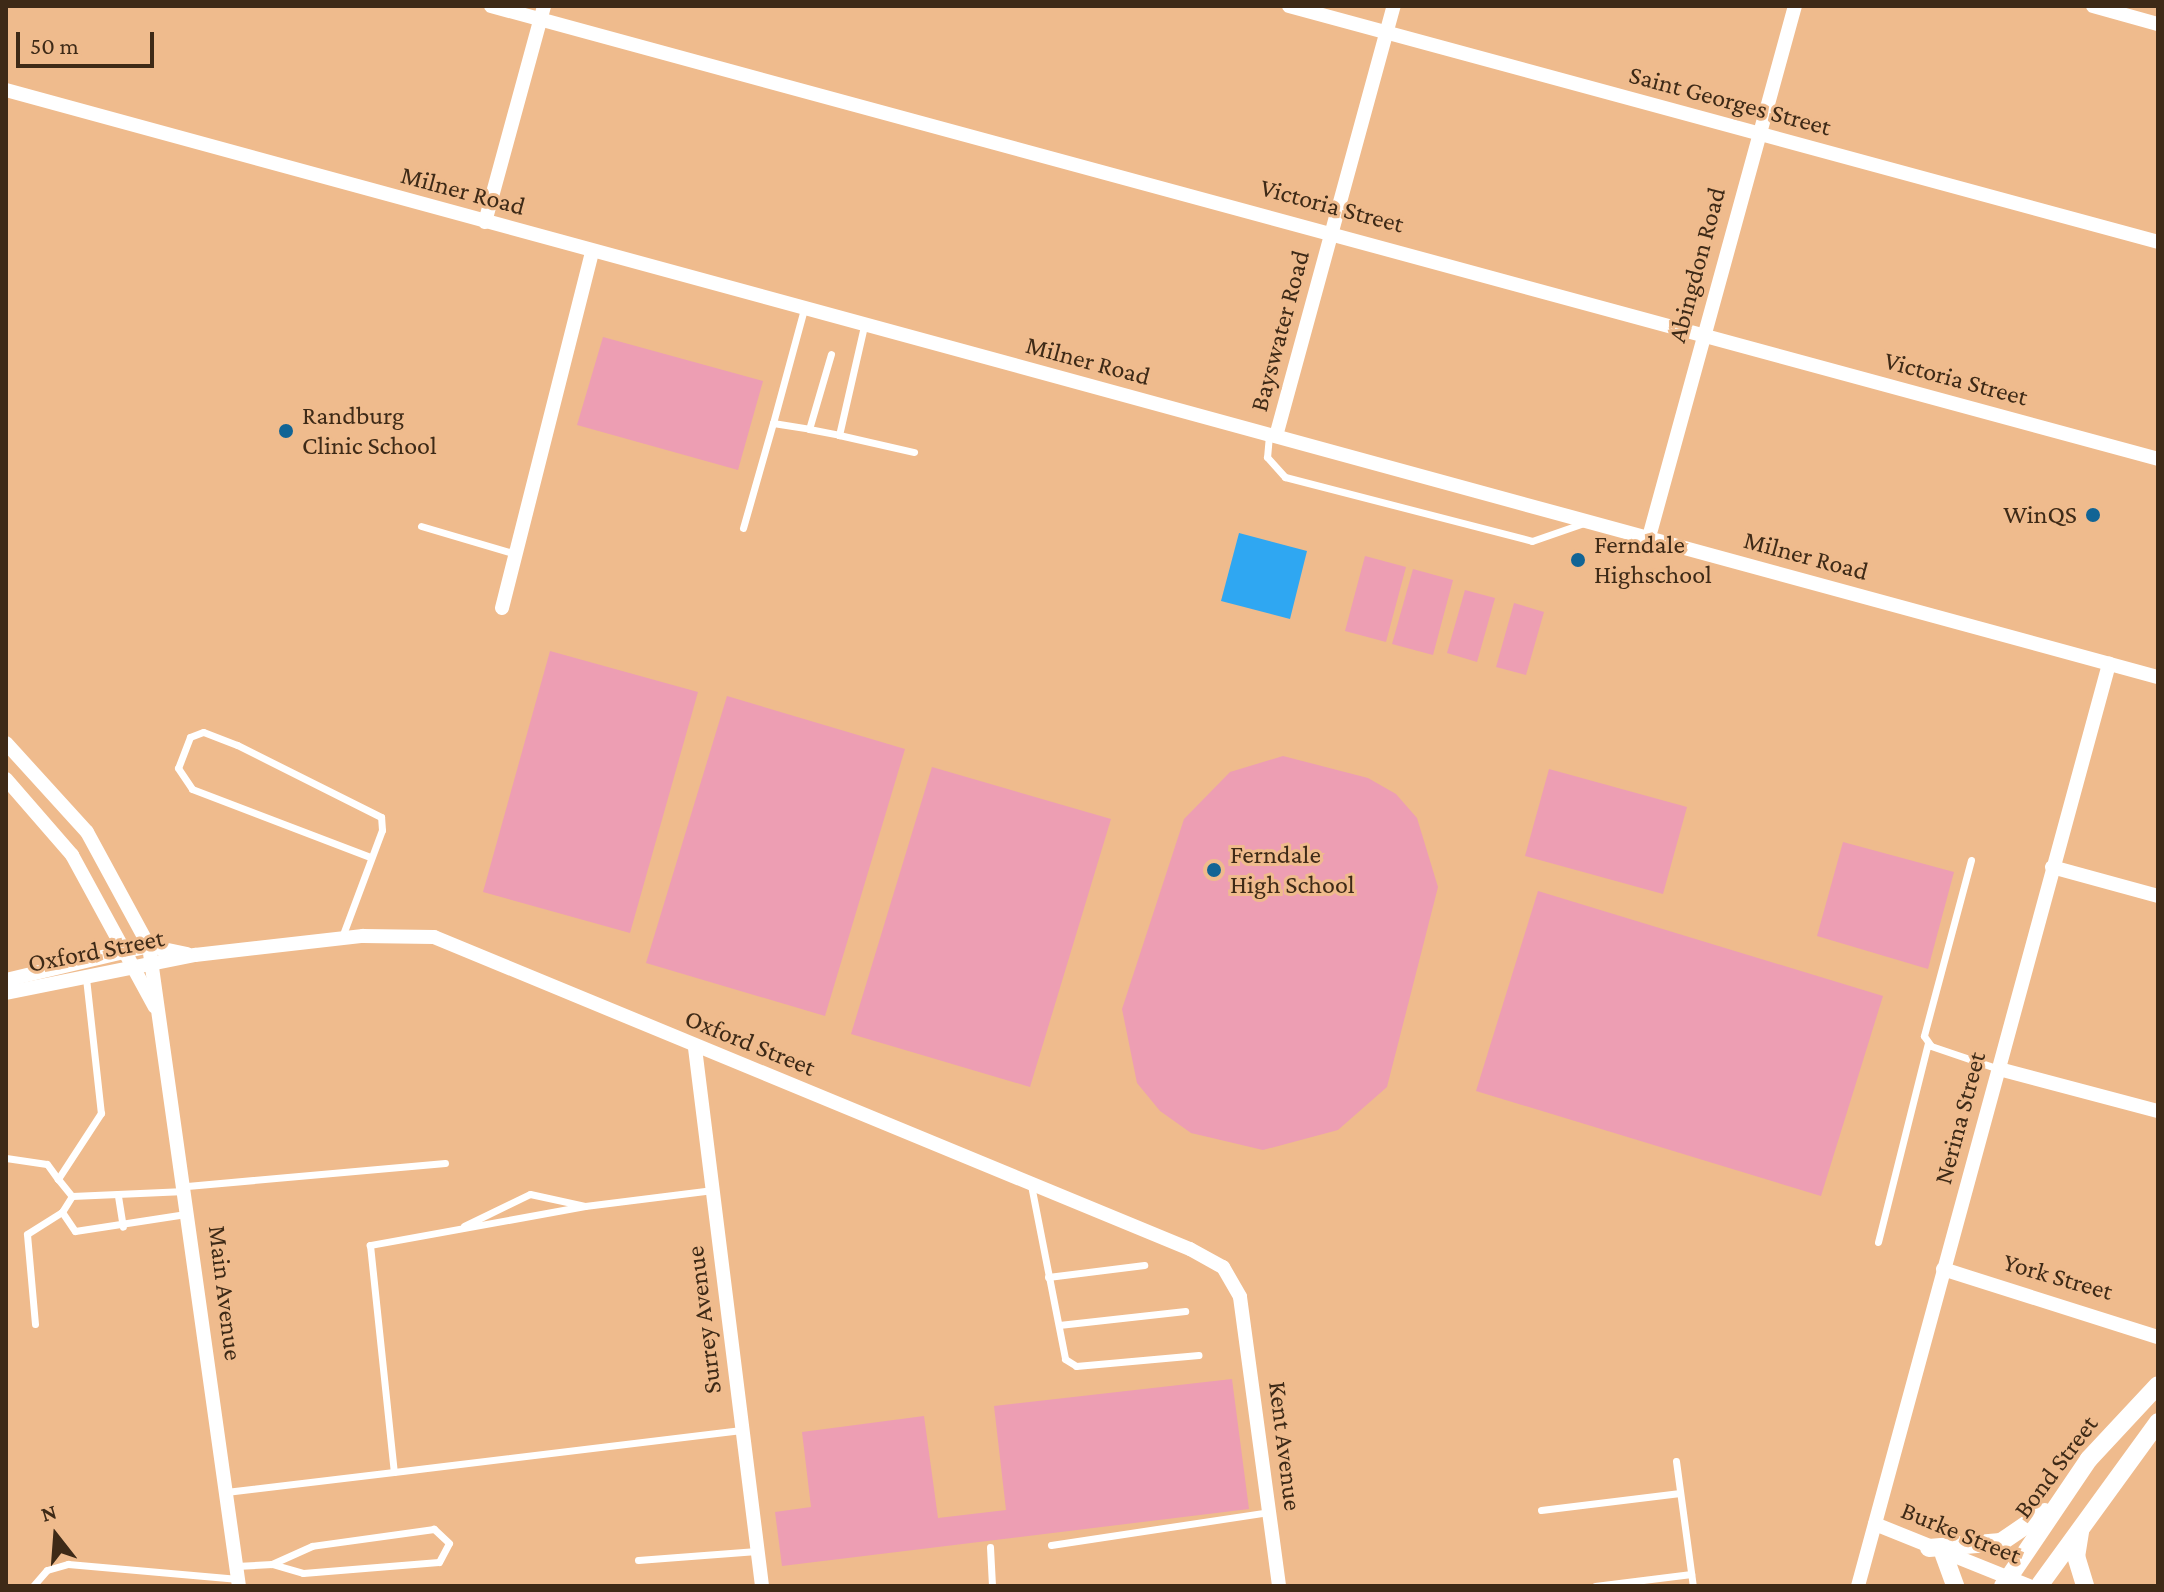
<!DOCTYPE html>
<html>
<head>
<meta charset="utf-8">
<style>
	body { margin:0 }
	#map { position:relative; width:2164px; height:1592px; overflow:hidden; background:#efbb8d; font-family:"Crimson Pro",serif }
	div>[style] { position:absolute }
	.green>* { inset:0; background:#ed9eb3 }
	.water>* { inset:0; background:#2fa7f2 }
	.service>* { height:7px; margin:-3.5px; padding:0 3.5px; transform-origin:3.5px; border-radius:3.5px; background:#fff }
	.minor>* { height:14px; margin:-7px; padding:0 7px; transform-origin:7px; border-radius:7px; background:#fff }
	.tertiary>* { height:18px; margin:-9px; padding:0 9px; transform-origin:9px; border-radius:9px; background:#fff }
	.dots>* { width:22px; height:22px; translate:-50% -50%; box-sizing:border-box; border:4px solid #efbb8d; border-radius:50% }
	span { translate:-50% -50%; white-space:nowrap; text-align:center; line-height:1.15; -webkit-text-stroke:6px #efbb8d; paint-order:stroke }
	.street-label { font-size:26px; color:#3e2a17 }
	.poi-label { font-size:26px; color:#3e2a17 }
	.left { translate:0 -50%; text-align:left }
	.right { translate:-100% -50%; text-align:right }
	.frame { position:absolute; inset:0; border:8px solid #3e2a17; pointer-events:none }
	.north { position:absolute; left:16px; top:1496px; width:80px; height:80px; -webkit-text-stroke:6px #efbb8d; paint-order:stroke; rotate:343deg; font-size:22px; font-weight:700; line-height:32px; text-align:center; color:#3e2a17 }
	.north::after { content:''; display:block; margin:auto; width:28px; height:36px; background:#3e2a17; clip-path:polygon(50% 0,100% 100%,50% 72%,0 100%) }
	.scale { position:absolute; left:16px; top:32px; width:138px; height:36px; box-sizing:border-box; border:4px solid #3e2a17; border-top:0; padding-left:10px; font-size:24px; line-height:28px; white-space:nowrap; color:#3e2a17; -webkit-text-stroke:6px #efbb8d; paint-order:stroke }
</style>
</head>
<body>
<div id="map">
	<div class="green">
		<i style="clip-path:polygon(603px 337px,763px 381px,738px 470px,577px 425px)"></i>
		<i style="clip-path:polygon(1365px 556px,1406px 567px,1386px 642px,1345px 631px)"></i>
		<i style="clip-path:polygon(1413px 569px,1453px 580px,1433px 655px,1392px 644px)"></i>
		<i style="clip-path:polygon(1465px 590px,1495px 598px,1477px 662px,1447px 653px)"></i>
		<i style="clip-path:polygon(1514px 603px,1544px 612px,1526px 675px,1496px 667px)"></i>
		<i style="clip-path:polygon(550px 651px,698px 692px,630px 933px,483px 892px)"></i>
		<i style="clip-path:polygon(727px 696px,905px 749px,825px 1016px,646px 963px)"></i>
		<i style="clip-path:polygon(1283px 756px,1368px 778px,1396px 794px,1417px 818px,1438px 887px,1387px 1087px,1338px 1130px,1263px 1150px,1191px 1133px,1160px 1111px,1137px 1083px,1122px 1009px,1184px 819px,1230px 772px)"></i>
		<i style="clip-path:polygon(932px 767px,1111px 819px,1030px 1087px,851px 1034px)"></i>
		<i style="clip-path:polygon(1549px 769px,1687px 807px,1663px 894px,1525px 856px)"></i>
		<i style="clip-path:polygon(1843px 842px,1954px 872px,1928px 969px,1817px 936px)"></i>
		<i style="clip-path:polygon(1538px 891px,1883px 996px,1821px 1196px,1476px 1091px)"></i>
		<i style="clip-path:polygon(1232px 1379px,1249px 1509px,782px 1566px,775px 1512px,811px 1507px,802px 1432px,924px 1416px,938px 1518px,1006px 1510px,994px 1406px)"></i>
	</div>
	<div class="water">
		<i style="clip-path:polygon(1239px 533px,1307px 551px,1290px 619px,1221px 601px)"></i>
	</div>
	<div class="service">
		<i style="left:804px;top:309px;width:118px;rotate:105.2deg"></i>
		<i style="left:773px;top:423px;width:36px;rotate:9deg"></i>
		<i style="left:864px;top:326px;width:112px;rotate:102.9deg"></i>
		<i style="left:839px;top:435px;width:77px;rotate:12.8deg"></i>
		<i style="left:831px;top:354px;width:78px;rotate:106.3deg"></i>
		<i style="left:809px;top:429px;width:31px;rotate:11deg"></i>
		<i style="left:1269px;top:435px;width:22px;rotate:95deg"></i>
		<i style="left:1267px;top:457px;width:27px;rotate:48deg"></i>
		<i style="left:1285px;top:477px;width:255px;rotate:14.5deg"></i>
		<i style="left:1532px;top:541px;width:58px;rotate:-19.1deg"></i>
		<i style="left:421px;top:526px;width:99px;rotate:16.4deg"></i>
		<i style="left:743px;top:528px;width:109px;rotate:-74.1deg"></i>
		<i style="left:1971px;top:860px;width:182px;rotate:105deg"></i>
		<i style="left:1924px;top:1036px;width:12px;rotate:55deg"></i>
		<i style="left:1931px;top:1046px;width:72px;rotate:18.7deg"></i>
		<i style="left:342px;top:937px;width:114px;rotate:-69.5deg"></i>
		<i style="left:382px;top:830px;width:13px;rotate:-94deg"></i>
		<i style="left:381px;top:817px;width:161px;rotate:-153.4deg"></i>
		<i style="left:237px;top:745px;width:36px;rotate:-159deg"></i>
		<i style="left:203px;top:732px;width:14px;rotate:159deg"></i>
		<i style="left:190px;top:737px;width:33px;rotate:111deg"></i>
		<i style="left:178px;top:768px;width:25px;rotate:56deg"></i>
		<i style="left:192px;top:789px;width:191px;rotate:20.9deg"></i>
		<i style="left:86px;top:978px;width:136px;rotate:83.7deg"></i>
		<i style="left:101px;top:1113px;width:79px;rotate:123.1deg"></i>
		<i style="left:58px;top:1179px;width:22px;rotate:51deg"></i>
		<i style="left:72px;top:1196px;width:113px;rotate:-2.5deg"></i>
		<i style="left:6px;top:1158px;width:41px;rotate:8.3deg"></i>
		<i style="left:47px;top:1164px;width:19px;rotate:54deg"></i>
		<i style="left:1031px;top:1185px;width:177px;rotate:78.9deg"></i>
		<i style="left:1065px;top:1359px;width:13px;rotate:32deg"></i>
		<i style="left:1076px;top:1366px;width:123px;rotate:-5.1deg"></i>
		<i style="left:187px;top:1186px;width:259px;rotate:-5.1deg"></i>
		<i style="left:72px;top:1196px;width:19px;rotate:122deg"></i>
		<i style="left:62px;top:1212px;width:23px;rotate:56deg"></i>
		<i style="left:75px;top:1231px;width:112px;rotate:-8.7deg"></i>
		<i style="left:118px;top:1196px;width:31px;rotate:81deg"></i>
		<i style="left:585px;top:1206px;width:219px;rotate:169.7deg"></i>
		<i style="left:370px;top:1245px;width:228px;rotate:84deg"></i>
		<i style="left:394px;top:1472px;width:350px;rotate:-6.9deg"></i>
		<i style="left:464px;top:1226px;width:73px;rotate:-25.9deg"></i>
		<i style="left:530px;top:1194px;width:56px;rotate:12.3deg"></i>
		<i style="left:585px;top:1206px;width:129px;rotate:-7.1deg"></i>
		<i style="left:1878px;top:1242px;width:205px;rotate:-75.9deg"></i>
		<i style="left:1048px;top:1277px;width:97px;rotate:-7.1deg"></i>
		<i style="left:35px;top:1324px;width:90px;rotate:-95.1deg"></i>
		<i style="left:27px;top:1234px;width:41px;rotate:-32.2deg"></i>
		<i style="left:1059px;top:1325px;width:127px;rotate:-6.3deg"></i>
		<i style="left:1676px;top:1461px;width:126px;rotate:82.3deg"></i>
		<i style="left:226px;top:1492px;width:169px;rotate:-6.8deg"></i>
		<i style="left:1541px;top:1510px;width:140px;rotate:-7deg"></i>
		<i style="left:1051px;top:1545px;width:220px;rotate:-8.6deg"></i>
		<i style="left:990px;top:1547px;width:39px;rotate:87deg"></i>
		<i style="left:638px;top:1560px;width:119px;rotate:-4.3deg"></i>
		<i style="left:236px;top:1566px;width:36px;rotate:-3deg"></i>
		<i style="left:272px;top:1564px;width:32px;rotate:16deg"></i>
		<i style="left:303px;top:1573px;width:136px;rotate:-4.6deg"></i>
		<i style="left:439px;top:1562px;width:21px;rotate:-62deg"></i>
		<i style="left:449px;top:1543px;width:21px;rotate:-137deg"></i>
		<i style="left:434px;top:1529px;width:123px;rotate:172.1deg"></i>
		<i style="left:312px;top:1546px;width:44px;rotate:155.8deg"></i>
		<i style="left:33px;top:1586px;width:21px;rotate:-49deg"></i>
		<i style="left:47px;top:1570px;width:22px;rotate:-16deg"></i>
		<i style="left:68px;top:1564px;width:171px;rotate:5deg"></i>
		<i style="left:1595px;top:1586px;width:97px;rotate:-7.1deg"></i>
	</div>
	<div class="minor">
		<i style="left:491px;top:6px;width:1727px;rotate:15.2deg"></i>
		<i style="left:1289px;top:6px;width:900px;rotate:15.19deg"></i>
		<i style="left:2093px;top:6px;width:67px;rotate:15.5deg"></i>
		<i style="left:6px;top:90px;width:2231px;rotate:15.26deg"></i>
		<i style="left:485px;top:222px;width:224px;rotate:-74.7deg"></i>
		<i style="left:1276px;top:436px;width:446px;rotate:-74.7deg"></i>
		<i style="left:1649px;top:537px;width:551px;rotate:-74.63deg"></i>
		<i style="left:502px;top:608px;width:367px;rotate:-75.8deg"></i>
		<i style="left:6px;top:743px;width:120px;rotate:47.7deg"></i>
		<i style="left:87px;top:832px;width:130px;rotate:61.5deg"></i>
		<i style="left:149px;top:946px;width:646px;rotate:82deg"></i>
		<i style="left:6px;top:779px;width:101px;rotate:49deg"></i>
		<i style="left:72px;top:855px;width:173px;rotate:61.4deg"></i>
		<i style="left:2052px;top:867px;width:110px;rotate:15.3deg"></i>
		<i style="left:6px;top:980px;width:147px;rotate:-13.4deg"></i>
		<i style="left:149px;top:946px;width:39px;rotate:12deg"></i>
		<i style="left:6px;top:993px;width:193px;rotate:-11.4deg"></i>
		<i style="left:195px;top:955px;width:169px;rotate:-6.5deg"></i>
		<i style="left:363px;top:936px;width:71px;rotate:0.8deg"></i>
		<i style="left:434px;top:937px;width:818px;rotate:22.43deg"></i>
		<i style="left:1190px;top:1249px;width:38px;rotate:29deg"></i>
		<i style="left:1223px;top:1267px;width:34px;rotate:60deg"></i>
		<i style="left:1240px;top:1297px;width:292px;rotate:82.3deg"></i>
		<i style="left:695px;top:1048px;width:542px;rotate:82.9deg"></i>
		<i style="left:1999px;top:1069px;width:164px;rotate:14.8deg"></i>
		<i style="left:1943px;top:1269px;width:225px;rotate:17.6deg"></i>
		<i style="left:1875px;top:1524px;width:166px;rotate:21.9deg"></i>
		<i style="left:1858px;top:1586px;width:956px;rotate:-74.77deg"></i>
	</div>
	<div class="tertiary">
		<i style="left:2080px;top:1532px;width:24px;rotate:99deg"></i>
		<i style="left:2076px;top:1556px;width:31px;rotate:73deg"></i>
		<i style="left:1929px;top:1548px;width:72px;rotate:-4.8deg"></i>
		<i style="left:2001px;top:1542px;width:53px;rotate:-34.3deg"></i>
		<i style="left:1944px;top:1555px;width:33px;rotate:70deg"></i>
		<i style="left:2003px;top:1586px;width:153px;rotate:-55.9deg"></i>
		<i style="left:2089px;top:1459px;width:101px;rotate:-47deg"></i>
		<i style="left:2039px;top:1586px;width:203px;rotate:-54deg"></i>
	</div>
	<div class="dots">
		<i style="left:286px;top:431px;background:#116495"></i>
		<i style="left:2093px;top:515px;background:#116495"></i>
		<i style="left:1578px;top:560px;background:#116495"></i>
		<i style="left:1214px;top:870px;background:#116495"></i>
	</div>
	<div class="street-label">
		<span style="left:1730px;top:101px;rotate:15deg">Saint Georges Street</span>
		<span style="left:463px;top:191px;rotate:15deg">Milner Road</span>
		<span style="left:1332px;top:206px;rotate:15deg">Victoria Street</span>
		<span style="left:1697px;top:265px;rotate:-75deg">Abingdon Road</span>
		<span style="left:1280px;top:331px;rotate:-75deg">Bayswater Road</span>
		<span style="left:1088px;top:361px;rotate:15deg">Milner Road</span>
		<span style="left:1956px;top:379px;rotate:15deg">Victoria Street</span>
		<span style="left:1806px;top:556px;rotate:15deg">Milner Road</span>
		<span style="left:96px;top:951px;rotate:-11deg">Oxford Street</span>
		<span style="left:750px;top:1043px;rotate:22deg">Oxford Street</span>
		<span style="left:1960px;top:1118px;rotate:-75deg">Nerina Street</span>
		<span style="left:2058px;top:1277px;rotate:16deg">York Street</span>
		<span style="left:225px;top:1293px;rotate:83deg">Main Avenue</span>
		<span style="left:704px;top:1320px;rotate:-97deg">Surrey Avenue</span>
		<span style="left:1285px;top:1446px;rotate:83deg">Kent Avenue</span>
		<span style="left:2056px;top:1467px;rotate:-53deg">Bond Street</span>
		<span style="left:1961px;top:1533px;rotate:22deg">Burke Street</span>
	</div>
	<div class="poi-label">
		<span class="left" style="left:302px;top:431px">Randburg<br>Clinic School</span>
		<span class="right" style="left:2077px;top:515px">WinQS</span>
		<span class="left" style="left:1594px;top:560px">Ferndale<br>Highschool</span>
		<span class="left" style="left:1230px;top:870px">Ferndale<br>High School</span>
	</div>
	<div class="frame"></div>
	<div class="north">N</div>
	<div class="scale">50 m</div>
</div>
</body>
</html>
